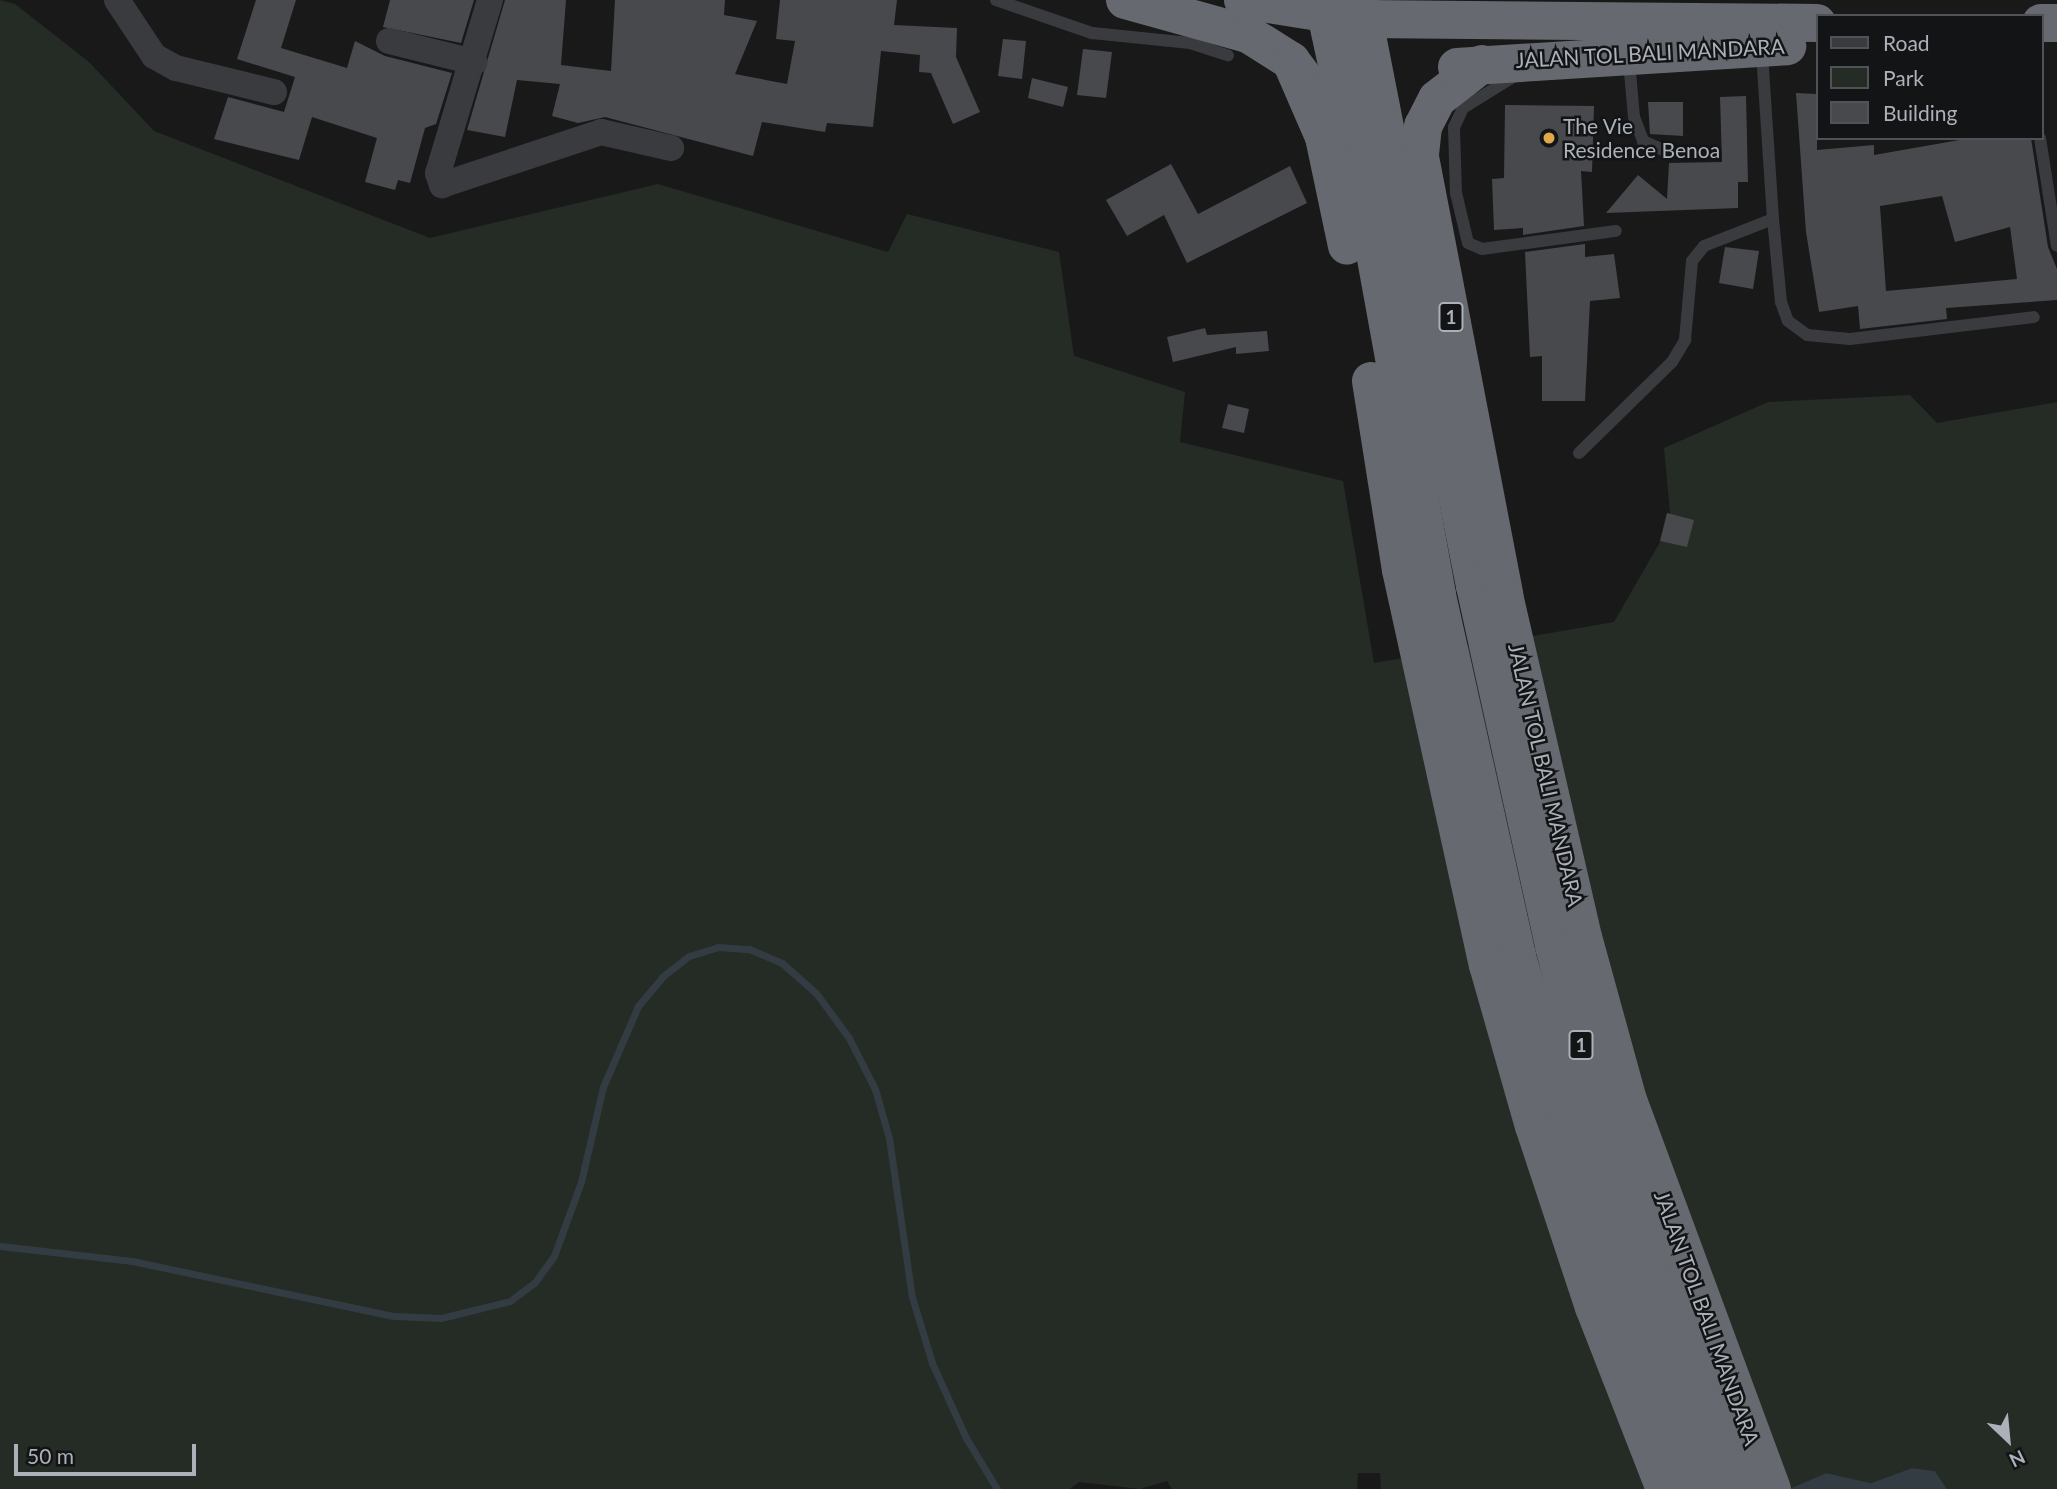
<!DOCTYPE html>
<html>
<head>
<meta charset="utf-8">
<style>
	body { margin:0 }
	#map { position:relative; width:2057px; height:1489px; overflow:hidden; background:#19191a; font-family:Lato,sans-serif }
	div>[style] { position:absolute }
	.green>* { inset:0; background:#252c25 }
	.water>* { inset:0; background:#333c42 }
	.stream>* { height:7px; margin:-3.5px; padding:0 3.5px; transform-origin:3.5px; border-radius:3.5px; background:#333c42 }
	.building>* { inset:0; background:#48494d }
	.lane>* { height:12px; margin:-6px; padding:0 6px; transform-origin:6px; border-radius:6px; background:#3a3b3f }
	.street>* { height:26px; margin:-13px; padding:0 13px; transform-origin:13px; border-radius:13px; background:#3a3b3f }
	.highway>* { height:38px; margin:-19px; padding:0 19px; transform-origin:19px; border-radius:19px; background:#66696f }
	.dots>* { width:19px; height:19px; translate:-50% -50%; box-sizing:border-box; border:4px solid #131415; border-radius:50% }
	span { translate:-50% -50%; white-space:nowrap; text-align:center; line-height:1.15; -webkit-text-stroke:5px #131415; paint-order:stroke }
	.shield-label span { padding:2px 5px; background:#131415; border:2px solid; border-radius:5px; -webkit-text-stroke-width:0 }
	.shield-label { font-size:19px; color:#acb0b9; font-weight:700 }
	.street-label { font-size:21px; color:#acb0b9 }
	.poi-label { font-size:21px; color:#acb0b9 }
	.left { translate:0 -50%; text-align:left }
	.legend { position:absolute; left:1816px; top:14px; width:228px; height:126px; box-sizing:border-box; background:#131415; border:2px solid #505257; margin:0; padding:9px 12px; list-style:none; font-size:21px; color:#acb0b9 }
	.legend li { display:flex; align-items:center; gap:14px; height:35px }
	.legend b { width:35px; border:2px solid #505257 }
	.north { position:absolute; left:1973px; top:1405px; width:70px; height:70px; -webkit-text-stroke:5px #131415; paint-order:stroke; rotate:154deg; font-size:19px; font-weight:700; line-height:28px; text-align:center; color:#acb0b9 }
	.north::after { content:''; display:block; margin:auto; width:24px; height:32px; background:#acb0b9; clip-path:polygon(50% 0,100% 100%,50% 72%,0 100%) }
	.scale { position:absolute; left:14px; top:1444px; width:182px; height:32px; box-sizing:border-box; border:4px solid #acb0b9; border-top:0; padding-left:9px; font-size:21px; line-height:24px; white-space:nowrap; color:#acb0b9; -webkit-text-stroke:5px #131415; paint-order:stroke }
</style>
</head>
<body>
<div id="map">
	<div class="green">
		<i style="clip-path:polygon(0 0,15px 4px,89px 62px,154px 131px,430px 238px,658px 184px,888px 252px,907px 214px,1059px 252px,1074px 356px,1185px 392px,1180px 442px,1343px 481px,1374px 663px,1614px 622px,1671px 523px,1664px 448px,1768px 402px,1910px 395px,1937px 423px,2057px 402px,2057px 1489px,1947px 1489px,1935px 1471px,1912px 1468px,1871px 1483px,1826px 1473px,1789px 1489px,1381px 1489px,1380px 1473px,1358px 1473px,1357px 1489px,1172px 1489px,1167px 1481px,1140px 1489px,1079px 1482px,1070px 1489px,0 1489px)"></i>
	</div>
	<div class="water">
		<i style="clip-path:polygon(1912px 1468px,1935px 1471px,1947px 1489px,1789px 1489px,1826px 1473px,1871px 1483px)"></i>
	</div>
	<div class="stream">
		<i style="left:0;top:1246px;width:133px;rotate:6.5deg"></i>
		<i style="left:132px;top:1261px;width:268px;rotate:11.9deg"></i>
		<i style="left:394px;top:1316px;width:47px;rotate:2.4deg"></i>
		<i style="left:441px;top:1318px;width:71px;rotate:-13.8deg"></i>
		<i style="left:510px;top:1301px;width:31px;rotate:-37deg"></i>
		<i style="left:535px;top:1282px;width:32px;rotate:-54deg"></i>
		<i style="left:554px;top:1256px;width:79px;rotate:-70deg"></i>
		<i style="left:581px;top:1182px;width:98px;rotate:-77deg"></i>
		<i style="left:603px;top:1087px;width:88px;rotate:-66.6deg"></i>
		<i style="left:638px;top:1006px;width:38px;rotate:-50deg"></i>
		<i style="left:662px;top:977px;width:34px;rotate:-38deg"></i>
		<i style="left:689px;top:956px;width:30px;rotate:-17deg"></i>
		<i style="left:718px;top:947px;width:31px;rotate:4deg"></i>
		<i style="left:749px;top:949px;width:36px;rotate:23deg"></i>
		<i style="left:782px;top:963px;width:45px;rotate:41.4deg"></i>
		<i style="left:816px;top:993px;width:56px;rotate:53.7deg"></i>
		<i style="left:849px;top:1038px;width:57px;rotate:63deg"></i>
		<i style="left:875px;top:1089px;width:51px;rotate:74.1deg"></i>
		<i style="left:889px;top:1138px;width:161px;rotate:81.8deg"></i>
		<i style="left:912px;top:1297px;width:69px;rotate:73.1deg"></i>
		<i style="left:932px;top:1363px;width:82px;rotate:65.6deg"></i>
		<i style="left:966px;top:1438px;width:60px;rotate:58.7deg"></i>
	</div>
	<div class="building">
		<i style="clip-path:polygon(256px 0,296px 0,281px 48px,347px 68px,355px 41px,385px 56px,452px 73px,436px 124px,425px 128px,410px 183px,398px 180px,395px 190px,365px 182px,377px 138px,312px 117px,299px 160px,214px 139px,228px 97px,284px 112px,295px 77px,237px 59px)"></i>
		<i style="clip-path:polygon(390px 0,474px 0,461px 43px,383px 27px)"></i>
		<i style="clip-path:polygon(505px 0,566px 0,561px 65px,611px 71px,615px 0,725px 0,724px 15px,757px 21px,735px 74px,787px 84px,795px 41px,776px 39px,780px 0,897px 0,894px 25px,957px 28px,956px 57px,980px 112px,953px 124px,931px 73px,919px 72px,920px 55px,881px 51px,873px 127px,827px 123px,825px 132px,762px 122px,753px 156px,605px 117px,578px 123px,552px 116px,560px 84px,517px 80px,505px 137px,467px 130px)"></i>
		<i style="clip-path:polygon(1003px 39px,1026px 41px,1022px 79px,998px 76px)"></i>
		<i style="clip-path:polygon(1083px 49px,1112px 52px,1106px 98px,1077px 95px)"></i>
		<i style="clip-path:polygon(1032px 78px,1068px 87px,1063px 107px,1028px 98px)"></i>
		<i style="clip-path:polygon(evenodd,1796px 93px,1817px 94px,1817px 150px,1874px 145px,1874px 155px,1971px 138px,2031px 138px,2048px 247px,2057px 269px,2057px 300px,1946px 308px,1947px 319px,1860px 329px,1858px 306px,1819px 312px,1806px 232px,1796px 93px,1942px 196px,1955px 242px,2010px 227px,2017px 279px,1886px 291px,1880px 206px,1942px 196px)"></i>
		<i style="clip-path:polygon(1746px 96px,1748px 182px,1738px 182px,1738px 208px,1606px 213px,1638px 175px,1667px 199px,1669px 163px,1722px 162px,1720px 97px)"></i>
		<i style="clip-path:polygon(1648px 102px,1683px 102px,1683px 136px,1650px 134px)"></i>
		<i style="clip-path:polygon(1505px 105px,1594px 106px,1592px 172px,1581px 171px,1584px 226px,1523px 235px,1523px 228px,1494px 230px,1492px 179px,1504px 178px)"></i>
		<i style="clip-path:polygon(1171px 164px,1198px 214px,1290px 166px,1307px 203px,1187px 263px,1164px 215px,1127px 236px,1106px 200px)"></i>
		<i style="clip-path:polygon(1585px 244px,1585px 257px,1614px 254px,1620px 298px,1590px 301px,1585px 401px,1542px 401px,1542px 356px,1530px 357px,1525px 252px)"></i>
		<i style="clip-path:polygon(1725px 247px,1759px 251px,1753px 289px,1719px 283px)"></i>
		<i style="clip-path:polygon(1205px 328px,1207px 335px,1267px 331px,1269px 351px,1236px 354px,1236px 347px,1173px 362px,1167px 337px)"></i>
		<i style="clip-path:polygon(1228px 404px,1249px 409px,1244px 433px,1222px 428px)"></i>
		<i style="clip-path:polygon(1667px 513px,1694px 520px,1687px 547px,1660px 541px)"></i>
	</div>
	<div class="lane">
		<i style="left:996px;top:0;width:102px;rotate:19deg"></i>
		<i style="left:1092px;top:33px;width:99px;rotate:5.8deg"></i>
		<i style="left:1190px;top:43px;width:40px;rotate:18deg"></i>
		<i style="left:1629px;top:61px;width:56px;rotate:84.9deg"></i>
		<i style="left:1634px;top:117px;width:26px;rotate:69deg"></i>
		<i style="left:1643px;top:141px;width:30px;rotate:24deg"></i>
		<i style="left:1518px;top:74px;width:65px;rotate:148.3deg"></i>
		<i style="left:1463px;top:108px;width:21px;rotate:115deg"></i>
		<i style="left:1454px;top:127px;width:66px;rotate:88.3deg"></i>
		<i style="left:1456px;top:193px;width:51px;rotate:76.5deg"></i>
		<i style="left:1468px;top:243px;width:15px;rotate:23deg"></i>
		<i style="left:1482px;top:249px;width:135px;rotate:-7.7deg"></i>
		<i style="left:2040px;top:138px;width:109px;rotate:81.1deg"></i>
		<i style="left:1773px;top:219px;width:83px;rotate:84.5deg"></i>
		<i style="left:1781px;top:302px;width:20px;rotate:70deg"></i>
		<i style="left:1788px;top:321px;width:24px;rotate:36deg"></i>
		<i style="left:1807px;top:335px;width:43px;rotate:5.3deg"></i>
		<i style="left:1850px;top:339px;width:185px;rotate:-6.8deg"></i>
		<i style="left:1579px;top:453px;width:130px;rotate:-44.4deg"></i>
		<i style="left:1672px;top:362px;width:26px;rotate:-59deg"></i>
		<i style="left:1685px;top:340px;width:79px;rotate:-84.9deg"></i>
		<i style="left:1692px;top:261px;width:19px;rotate:-51deg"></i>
		<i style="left:1704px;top:246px;width:74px;rotate:-21.4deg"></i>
		<i style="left:1773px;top:219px;width:167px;rotate:-93.8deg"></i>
	</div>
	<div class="street">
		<i style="left:117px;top:0;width:67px;rotate:56.5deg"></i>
		<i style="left:154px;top:56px;width:25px;rotate:29deg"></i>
		<i style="left:176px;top:68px;width:101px;rotate:13.8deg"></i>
		<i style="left:490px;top:0;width:181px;rotate:106.7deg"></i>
		<i style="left:438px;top:173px;width:13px;rotate:72deg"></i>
		<i style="left:442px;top:185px;width:168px;rotate:-18.4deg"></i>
		<i style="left:601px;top:132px;width:72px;rotate:12.9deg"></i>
		<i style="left:389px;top:41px;width:88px;rotate:13.9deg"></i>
	</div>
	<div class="highway">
		<i style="left:1125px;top:0;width:128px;rotate:15.5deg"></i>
		<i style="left:1248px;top:34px;width:51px;rotate:32.1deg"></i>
		<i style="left:1291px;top:61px;width:25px;rotate:53deg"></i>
		<i style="left:1243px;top:0;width:121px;rotate:9deg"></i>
		<i style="left:1363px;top:19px;width:454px;rotate:0.5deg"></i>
		<i style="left:1323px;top:0;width:169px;rotate:77.7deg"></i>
		<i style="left:1359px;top:165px;width:437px;rotate:79.7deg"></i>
		<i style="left:1437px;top:595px;width:371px;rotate:77.5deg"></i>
		<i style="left:1517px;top:957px;width:355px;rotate:72.8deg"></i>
		<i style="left:1622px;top:1296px;width:207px;rotate:68.5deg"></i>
		<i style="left:1360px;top:0;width:597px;rotate:78.9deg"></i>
		<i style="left:1475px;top:586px;width:369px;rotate:77.6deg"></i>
		<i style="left:1554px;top:946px;width:168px;rotate:74.8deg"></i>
		<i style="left:1598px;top:1108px;width:184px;rotate:71.7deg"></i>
		<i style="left:1656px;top:1283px;width:221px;rotate:68.8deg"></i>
		<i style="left:2041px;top:23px;width:16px"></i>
		<i style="left:1291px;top:61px;width:83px;rotate:66.5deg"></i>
		<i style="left:1324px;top:137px;width:111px;rotate:78.1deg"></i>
		<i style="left:1482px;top:64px;width:57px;rotate:142.1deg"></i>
		<i style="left:1437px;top:99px;width:30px;rotate:117deg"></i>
		<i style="left:1423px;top:126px;width:31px;rotate:96deg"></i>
		<i style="left:1420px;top:157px;width:446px;rotate:79.1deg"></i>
		<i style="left:1504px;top:595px;width:351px;rotate:77deg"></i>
		<i style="left:1583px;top:937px;width:169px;rotate:74.6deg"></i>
		<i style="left:1628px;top:1100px;width:415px;rotate:69.7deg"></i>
		<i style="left:1457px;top:67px;width:331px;rotate:-3.6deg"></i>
		<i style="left:1371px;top:381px;width:191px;rotate:81deg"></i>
		<i style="left:1401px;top:570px;width:404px;rotate:77.6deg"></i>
		<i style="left:1488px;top:965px;width:167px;rotate:74.1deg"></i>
		<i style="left:1534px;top:1126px;width:191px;rotate:71.7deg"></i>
		<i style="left:1594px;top:1307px;width:195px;rotate:68.7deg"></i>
	</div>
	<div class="dots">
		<i style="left:1549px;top:138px;background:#e1a84a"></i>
	</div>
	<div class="shield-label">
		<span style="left:1451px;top:317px">1</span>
		<span style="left:1581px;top:1045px">1</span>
	</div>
	<div class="street-label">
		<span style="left:1650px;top:53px;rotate:-3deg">JALAN TOL BALI MANDARA</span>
		<span style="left:1546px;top:775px;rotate:77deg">JALAN TOL BALI MANDARA</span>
		<span style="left:1707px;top:1318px;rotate:70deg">JALAN TOL BALI MANDARA</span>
	</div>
	<div class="poi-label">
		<span class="left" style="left:1563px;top:138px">The Vie<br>Residence Benoa</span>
	</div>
	<ul class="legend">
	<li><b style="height:9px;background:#3a3b3f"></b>Road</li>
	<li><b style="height:19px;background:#252c25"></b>Park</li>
	<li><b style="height:19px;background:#48494d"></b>Building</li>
	</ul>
	<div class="north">N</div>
	<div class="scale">50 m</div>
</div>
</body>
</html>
